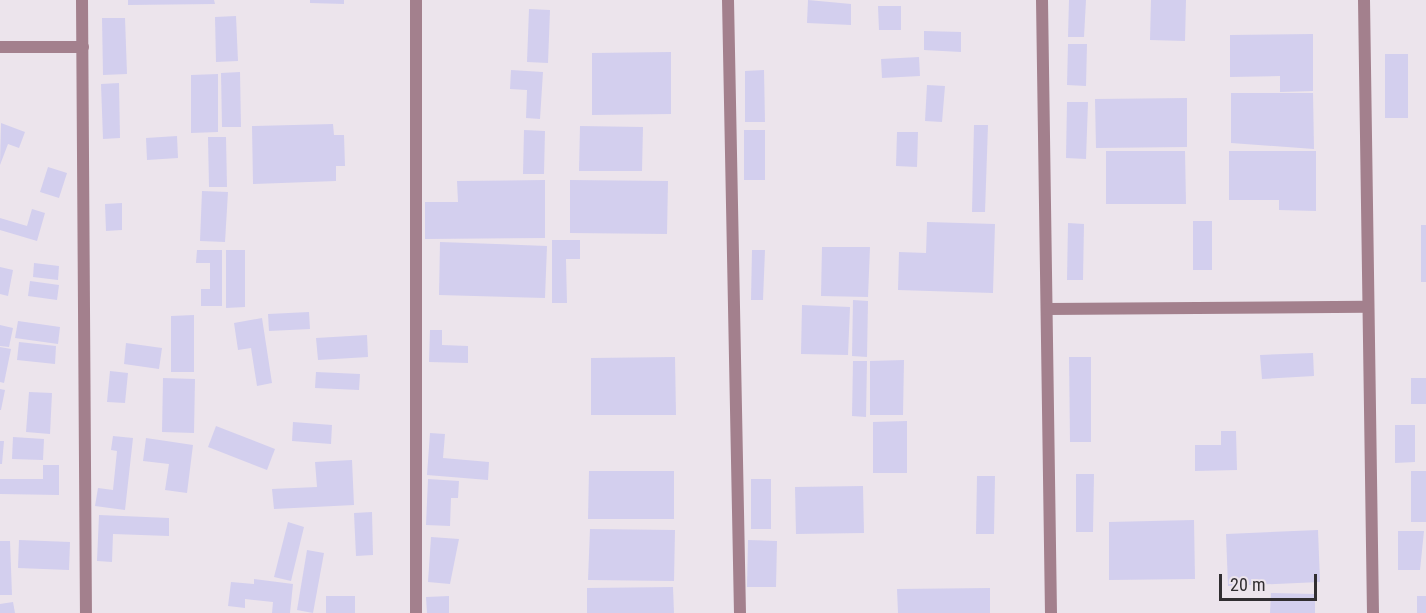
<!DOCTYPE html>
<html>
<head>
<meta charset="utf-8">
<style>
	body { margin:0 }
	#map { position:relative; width:1426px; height:613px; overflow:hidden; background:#ece4ec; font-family:"Roboto Condensed",sans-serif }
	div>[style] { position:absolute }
	.building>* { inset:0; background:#d3cfee }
	.minor>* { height:12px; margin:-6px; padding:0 6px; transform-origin:6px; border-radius:6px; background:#a3808d }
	span { translate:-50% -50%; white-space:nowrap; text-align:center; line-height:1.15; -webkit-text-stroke:4.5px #ece4ec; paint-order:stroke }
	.scale { position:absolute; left:1219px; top:574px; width:98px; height:27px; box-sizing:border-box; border:3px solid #312e31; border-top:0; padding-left:8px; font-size:18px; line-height:21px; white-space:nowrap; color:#312e31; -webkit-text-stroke:4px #ece4ec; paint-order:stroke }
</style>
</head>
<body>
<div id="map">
	<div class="building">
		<i style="clip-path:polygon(128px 0,214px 0,215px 4px,128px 5px)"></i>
		<i style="clip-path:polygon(310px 0,344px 0,344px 4px,310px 3px)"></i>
		<i style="clip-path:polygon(808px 0,851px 4px,851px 25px,807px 23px)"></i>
		<i style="clip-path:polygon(1069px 0,1086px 0,1084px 37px,1068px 37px)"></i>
		<i style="clip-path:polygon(1151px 0,1186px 0,1185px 41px,1150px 40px)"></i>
		<i style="clip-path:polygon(878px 6px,901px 6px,901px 30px,879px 30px)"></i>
		<i style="clip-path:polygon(529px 9px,550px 10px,548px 63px,527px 62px)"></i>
		<i style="clip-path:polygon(236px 16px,238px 61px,216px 62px,215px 17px)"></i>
		<i style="clip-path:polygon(102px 18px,125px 18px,127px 74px,103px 75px)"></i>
		<i style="clip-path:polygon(924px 31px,961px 32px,961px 52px,924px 50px)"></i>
		<i style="clip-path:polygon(1313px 34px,1313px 91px,1280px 92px,1280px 76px,1230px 77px,1230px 35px)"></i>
		<i style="clip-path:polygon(1068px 44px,1087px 44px,1086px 86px,1067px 85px)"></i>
		<i style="clip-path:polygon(671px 52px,671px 114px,592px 115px,592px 53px)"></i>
		<i style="clip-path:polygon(1385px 54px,1408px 54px,1408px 118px,1385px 118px)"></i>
		<i style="clip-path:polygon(919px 57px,920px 76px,882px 78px,881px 59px)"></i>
		<i style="clip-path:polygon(511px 70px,543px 72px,540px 119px,526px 118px,527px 90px,510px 89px)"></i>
		<i style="clip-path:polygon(764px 70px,765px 122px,745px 122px,745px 71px)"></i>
		<i style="clip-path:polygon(240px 72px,241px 127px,222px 127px,221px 73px)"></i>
		<i style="clip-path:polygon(218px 74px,218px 132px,191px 133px,191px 75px)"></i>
		<i style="clip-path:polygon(119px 83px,120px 138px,103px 139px,101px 84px)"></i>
		<i style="clip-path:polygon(927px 85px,945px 86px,942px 122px,925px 121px)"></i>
		<i style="clip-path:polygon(1231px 93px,1313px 93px,1314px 149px,1231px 143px)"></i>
		<i style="clip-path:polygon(1187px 98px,1187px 147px,1096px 148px,1095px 99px)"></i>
		<i style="clip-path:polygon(1067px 102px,1088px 102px,1086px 159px,1066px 158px)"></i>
		<i style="clip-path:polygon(1px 123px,25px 132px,19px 148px,8px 144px,0 165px)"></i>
		<i style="clip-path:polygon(333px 124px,334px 135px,344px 135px,345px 166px,336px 166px,336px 181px,253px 184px,252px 126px)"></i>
		<i style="clip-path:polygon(974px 125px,988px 125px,985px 212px,972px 212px)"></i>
		<i style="clip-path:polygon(580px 126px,643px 127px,642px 171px,579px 171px)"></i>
		<i style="clip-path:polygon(524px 130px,545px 131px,544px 174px,523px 174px)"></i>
		<i style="clip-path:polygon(744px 130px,765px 130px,765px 180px,744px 180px)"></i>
		<i style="clip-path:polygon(897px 132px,918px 132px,917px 167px,896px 166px)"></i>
		<i style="clip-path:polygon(177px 136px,178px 158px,147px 160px,146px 138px)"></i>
		<i style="clip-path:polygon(208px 137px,226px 137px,227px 187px,209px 187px)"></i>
		<i style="clip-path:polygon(1106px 151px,1185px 151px,1186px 204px,1106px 204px)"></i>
		<i style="clip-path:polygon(1229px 151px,1316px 151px,1316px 211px,1279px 210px,1279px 200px,1229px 200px)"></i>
		<i style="clip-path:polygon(48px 167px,67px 173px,59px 198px,40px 192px)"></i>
		<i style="clip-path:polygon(545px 180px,545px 238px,425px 239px,425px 202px,458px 202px,457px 181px)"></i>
		<i style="clip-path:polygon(570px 180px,668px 181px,667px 234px,570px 233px)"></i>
		<i style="clip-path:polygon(202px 191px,228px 192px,225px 242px,200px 241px)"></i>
		<i style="clip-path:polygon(122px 203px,122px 230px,106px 231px,105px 204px)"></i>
		<i style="clip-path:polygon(32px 209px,45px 213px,37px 241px,0 230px,0 218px,27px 226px)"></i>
		<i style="clip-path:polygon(1193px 221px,1212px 221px,1212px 270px,1193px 270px)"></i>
		<i style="clip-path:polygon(927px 222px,995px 224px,993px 293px,898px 290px,899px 252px,926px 253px)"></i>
		<i style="clip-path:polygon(1068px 223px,1084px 224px,1083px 280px,1067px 280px)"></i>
		<i style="clip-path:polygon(1421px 225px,1426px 225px,1426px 282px,1421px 282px)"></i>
		<i style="clip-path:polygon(552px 240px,580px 240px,580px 259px,566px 259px,567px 303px,552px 303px)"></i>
		<i style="clip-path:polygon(440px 242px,547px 246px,545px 298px,439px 295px)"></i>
		<i style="clip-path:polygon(822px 247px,870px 247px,868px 297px,821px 296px)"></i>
		<i style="clip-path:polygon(197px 250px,222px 250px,222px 306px,201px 306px,201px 289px,210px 289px,210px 263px,196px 263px)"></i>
		<i style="clip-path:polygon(226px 250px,245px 250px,245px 307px,226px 308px)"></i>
		<i style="clip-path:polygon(752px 250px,765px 250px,763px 300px,751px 300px)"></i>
		<i style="clip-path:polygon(34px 263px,59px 266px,58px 280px,33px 277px)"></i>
		<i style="clip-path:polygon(0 267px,13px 270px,8px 296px,0 294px)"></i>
		<i style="clip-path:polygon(30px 281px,59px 285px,57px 300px,28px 296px)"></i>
		<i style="clip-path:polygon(853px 300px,868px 301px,867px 357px,852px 356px)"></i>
		<i style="clip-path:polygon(802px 305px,850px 307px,848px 355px,801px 354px)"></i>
		<i style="clip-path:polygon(309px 312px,310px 329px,269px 331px,268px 314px)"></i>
		<i style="clip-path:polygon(194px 315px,194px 372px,171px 372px,171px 316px)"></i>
		<i style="clip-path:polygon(262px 318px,272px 383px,257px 386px,251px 348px,238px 350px,234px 323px)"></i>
		<i style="clip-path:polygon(18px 321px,60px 327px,58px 344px,15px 338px)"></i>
		<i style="clip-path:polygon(0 325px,13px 328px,9px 347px,0 346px)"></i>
		<i style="clip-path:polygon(430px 330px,442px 330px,442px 345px,468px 346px,468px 363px,429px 362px)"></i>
		<i style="clip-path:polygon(367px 335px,368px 357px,318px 360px,316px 338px)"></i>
		<i style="clip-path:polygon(19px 342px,56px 346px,55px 364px,17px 360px)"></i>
		<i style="clip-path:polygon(126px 343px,162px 348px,159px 369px,124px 364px)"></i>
		<i style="clip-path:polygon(0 347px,11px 349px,4px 383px,0 382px)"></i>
		<i style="clip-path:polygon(1313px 353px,1314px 376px,1262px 379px,1260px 355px)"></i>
		<i style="clip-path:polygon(675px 357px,676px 415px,591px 415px,591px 358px)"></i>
		<i style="clip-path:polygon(1069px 357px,1091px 357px,1091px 442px,1070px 442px)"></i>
		<i style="clip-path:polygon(904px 360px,903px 415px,870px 415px,870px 361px)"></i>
		<i style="clip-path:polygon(853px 361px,867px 361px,866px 417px,852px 416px)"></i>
		<i style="clip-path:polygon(110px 371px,128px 373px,125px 403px,107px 402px)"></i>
		<i style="clip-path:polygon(316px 372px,360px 374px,359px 390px,315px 388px)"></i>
		<i style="clip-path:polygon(163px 378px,195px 379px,194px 433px,162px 432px)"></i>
		<i style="clip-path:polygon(1411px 378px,1426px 378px,1426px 404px,1411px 404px)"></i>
		<i style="clip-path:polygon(0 389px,5px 390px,1px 410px,0 410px)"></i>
		<i style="clip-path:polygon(29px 392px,52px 393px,50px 434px,26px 432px)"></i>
		<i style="clip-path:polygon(907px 421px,907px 473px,873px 473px,873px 422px)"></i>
		<i style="clip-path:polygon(293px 422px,332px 425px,331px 444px,292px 441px)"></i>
		<i style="clip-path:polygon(1395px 425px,1415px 425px,1415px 462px,1395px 463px)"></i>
		<i style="clip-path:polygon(216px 426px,275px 449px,267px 470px,208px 447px)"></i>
		<i style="clip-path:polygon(1221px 431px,1236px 431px,1237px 470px,1195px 471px,1195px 445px,1221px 445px)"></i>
		<i style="clip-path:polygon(430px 433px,445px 434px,443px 458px,489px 462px,488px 480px,427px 475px)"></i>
		<i style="clip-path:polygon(113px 436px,133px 438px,125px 510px,95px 506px,98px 488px,113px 490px,117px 451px,111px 450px)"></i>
		<i style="clip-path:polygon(13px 437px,44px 439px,43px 460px,12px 459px)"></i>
		<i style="clip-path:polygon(146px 438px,193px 445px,187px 493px,165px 490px,169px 464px,143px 461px)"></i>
		<i style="clip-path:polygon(0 441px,4px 441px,2px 464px,0 464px)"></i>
		<i style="clip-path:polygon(352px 460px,354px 505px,274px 509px,272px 489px,317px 487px,315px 462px)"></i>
		<i style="clip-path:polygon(43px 465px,59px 465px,59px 495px,0 494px,0 479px,43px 479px)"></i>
		<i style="clip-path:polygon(589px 471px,674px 471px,674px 519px,588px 519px)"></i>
		<i style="clip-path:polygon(1411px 471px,1426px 471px,1426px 522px,1411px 522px)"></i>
		<i style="clip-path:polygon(1076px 474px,1094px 474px,1093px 532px,1076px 532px)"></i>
		<i style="clip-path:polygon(977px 476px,995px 476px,994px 534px,976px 534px)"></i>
		<i style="clip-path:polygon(428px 479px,459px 481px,458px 498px,451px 498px,450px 526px,426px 525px)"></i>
		<i style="clip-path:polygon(751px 479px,771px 479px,771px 529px,751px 529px)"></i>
		<i style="clip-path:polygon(863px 486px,864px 533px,796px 534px,795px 487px)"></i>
		<i style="clip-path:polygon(372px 512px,373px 555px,356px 556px,354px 513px)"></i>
		<i style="clip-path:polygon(99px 515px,169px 518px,169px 536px,113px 534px,112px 562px,97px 561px)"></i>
		<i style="clip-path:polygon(1194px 520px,1195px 579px,1109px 580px,1109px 522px)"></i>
		<i style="clip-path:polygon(288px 522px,304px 527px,291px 581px,274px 577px)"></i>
		<i style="clip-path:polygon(590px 529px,675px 530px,674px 581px,588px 580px)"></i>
		<i style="clip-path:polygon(1318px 530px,1320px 582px,1228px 586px,1226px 534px)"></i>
		<i style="clip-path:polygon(1398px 531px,1424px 531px,1420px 570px,1398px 570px)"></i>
		<i style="clip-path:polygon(431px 537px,459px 539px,450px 584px,428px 582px)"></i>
		<i style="clip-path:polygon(19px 540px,70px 542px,69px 570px,18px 568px)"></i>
		<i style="clip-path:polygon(748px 540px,777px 541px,776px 587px,747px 587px)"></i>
		<i style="clip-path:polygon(0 541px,10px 541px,12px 595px,0 595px)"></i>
		<i style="clip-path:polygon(307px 550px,324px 553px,313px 613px,297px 610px)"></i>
		<i style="clip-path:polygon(254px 579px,293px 584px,290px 613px,272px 613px,273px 602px,245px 599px,245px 608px,228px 606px,231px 582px,254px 584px)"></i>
		<i style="clip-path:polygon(673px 587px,674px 613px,587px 613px,587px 588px)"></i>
		<i style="clip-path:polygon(990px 588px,990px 613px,898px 613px,897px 589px)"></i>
		<i style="clip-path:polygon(1271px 593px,1315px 594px,1315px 613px,1270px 613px)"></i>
		<i style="clip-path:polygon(326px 596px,355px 596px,355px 613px,326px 613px)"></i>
		<i style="clip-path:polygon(449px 596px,449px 613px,427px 613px,426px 597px)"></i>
		<i style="clip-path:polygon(1417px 596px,1426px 596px,1426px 613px,1417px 613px)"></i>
		<i style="clip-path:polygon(13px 602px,15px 613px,0 613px,0 604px)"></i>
	</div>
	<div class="minor">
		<i style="left:82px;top:0;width:613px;rotate:89.63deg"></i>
		<i style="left:416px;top:0;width:613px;rotate:90deg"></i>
		<i style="left:728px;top:0;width:613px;rotate:88.88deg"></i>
		<i style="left:1042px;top:0;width:613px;rotate:89.16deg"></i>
		<i style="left:1364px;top:0;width:613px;rotate:89.16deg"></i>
		<i style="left:0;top:47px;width:83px"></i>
		<i style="left:1047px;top:309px;width:320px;rotate:-0.4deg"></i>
	</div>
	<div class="scale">20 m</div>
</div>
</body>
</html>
